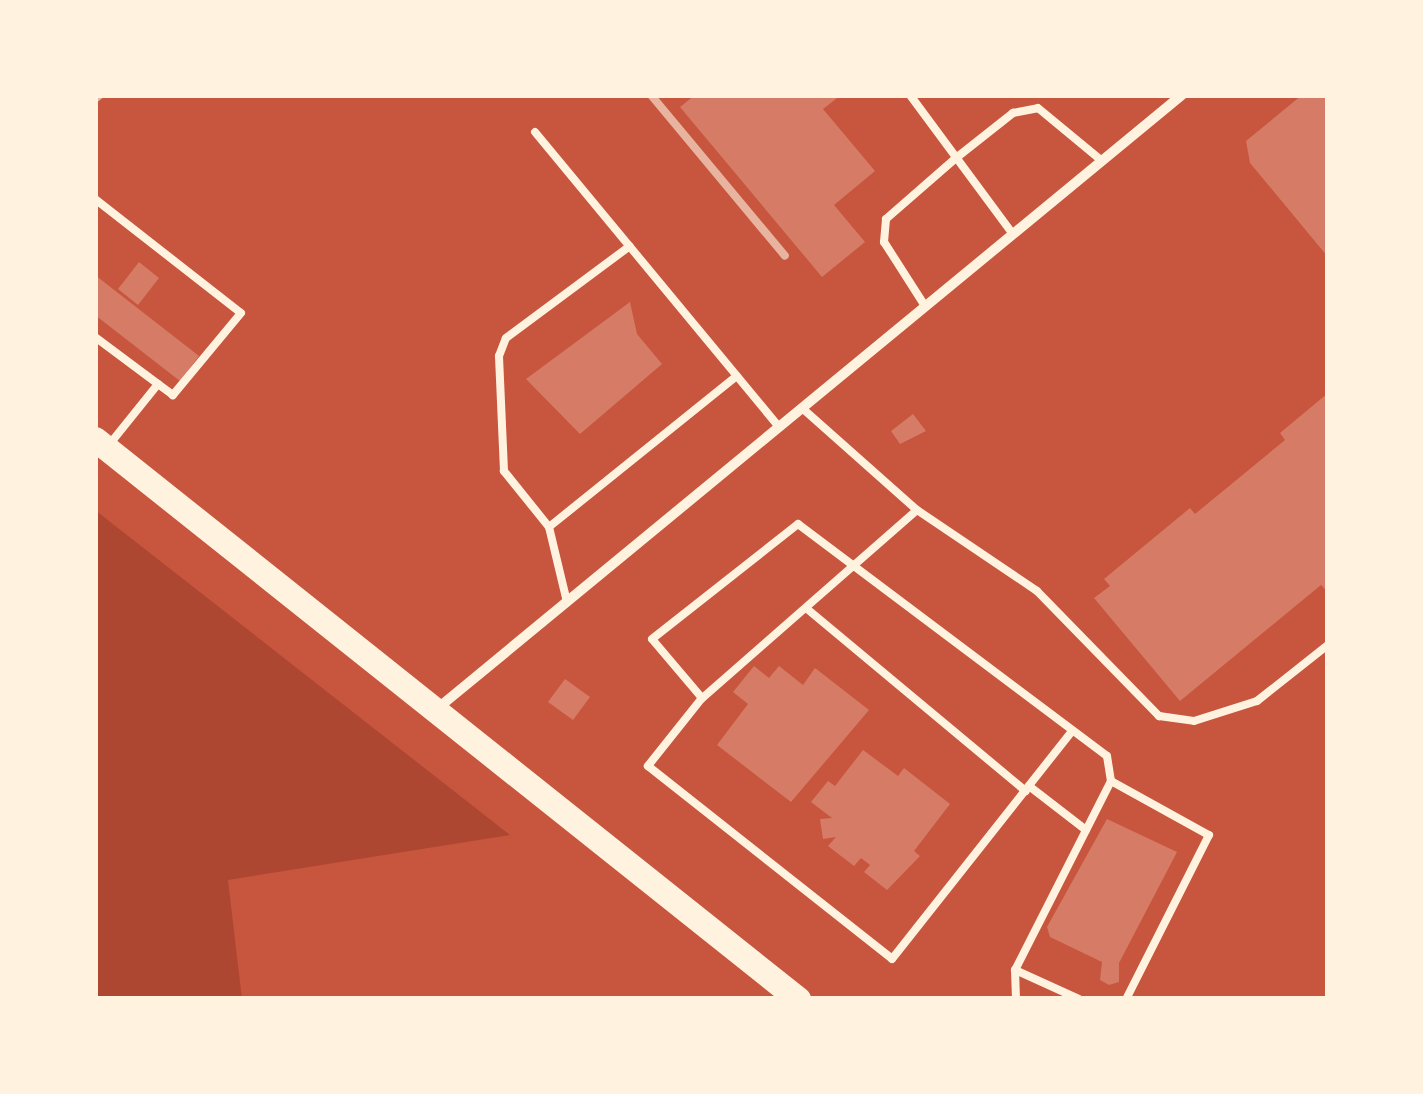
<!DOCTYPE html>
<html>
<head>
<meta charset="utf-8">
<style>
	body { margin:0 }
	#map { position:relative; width:1423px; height:1094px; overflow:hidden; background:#c8553d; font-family:"Public Sans",sans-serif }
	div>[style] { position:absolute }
	.green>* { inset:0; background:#ae4732 }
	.building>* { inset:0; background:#d67c66 }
	.service>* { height:8px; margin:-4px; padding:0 4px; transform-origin:4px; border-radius:4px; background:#fff3e0 }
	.minor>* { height:10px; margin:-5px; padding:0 5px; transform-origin:5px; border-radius:5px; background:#fff3e0 }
	.primary>* { height:25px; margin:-12.5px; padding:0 12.5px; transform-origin:12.5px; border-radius:12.5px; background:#fff3e0 }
	.rail>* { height:8px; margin:-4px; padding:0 4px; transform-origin:4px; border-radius:4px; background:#e9b49f }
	span { translate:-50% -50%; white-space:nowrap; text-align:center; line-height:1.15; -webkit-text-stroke:10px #fff3e0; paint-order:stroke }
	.frame { position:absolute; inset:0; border:98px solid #fff3e0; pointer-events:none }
</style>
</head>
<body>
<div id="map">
	<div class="green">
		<i style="clip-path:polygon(95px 510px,510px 835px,228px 880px,242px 999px,95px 999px)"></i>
	</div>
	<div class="building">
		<i style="clip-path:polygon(695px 95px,841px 95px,823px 109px,875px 171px,834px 205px,865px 242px,822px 277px,680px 107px)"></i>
		<i style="clip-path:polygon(1302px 95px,1328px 95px,1328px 257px,1250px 163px,1246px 141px)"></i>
		<i style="clip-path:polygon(139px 262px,159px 278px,138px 305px,118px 289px)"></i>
		<i style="clip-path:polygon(95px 275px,199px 356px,180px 381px,95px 315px)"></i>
		<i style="clip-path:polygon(630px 302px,637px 334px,662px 364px,580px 434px,526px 379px)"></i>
		<i style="clip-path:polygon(1328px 393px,1328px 592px,1321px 585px,1180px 701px,1094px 598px,1110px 586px,1104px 579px,1190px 508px,1195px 514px,1285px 440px,1280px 433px)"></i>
		<i style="clip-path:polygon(913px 414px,926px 431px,900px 444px,891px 431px)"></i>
		<i style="clip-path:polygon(754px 666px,769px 678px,779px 666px,803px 685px,815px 668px,869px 710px,791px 802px,717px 745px,748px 704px,733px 692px)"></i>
		<i style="clip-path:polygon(565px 679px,590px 697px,573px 720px,548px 702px)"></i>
		<i style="clip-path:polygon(863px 750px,898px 776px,904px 768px,950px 804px,914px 851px,920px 856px,887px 890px,864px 872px,870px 865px,861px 858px,854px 866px,828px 846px,836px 837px,823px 839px,820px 819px,832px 818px,811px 802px,828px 781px,835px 786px)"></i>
		<i style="clip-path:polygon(1107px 819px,1177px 852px,1119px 963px,1119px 982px,1109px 985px,1100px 980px,1102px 962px,1050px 937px,1047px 927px)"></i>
	</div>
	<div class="service">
		<i style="left:910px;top:95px;width:173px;rotate:53.5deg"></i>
		<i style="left:535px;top:132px;width:383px;rotate:50.4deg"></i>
		<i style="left:95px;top:199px;width:185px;rotate:38deg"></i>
		<i style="left:241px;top:313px;width:107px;rotate:129.7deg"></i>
		<i style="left:173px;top:395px;width:19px;rotate:-144deg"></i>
		<i style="left:925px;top:306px;width:76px;rotate:-122.6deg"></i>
		<i style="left:884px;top:242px;width:23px;rotate:-85deg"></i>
		<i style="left:886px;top:219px;width:93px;rotate:-41.1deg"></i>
		<i style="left:956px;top:158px;width:73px;rotate:-38.3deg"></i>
		<i style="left:1013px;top:113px;width:25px;rotate:-11deg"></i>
		<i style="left:1038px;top:108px;width:83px;rotate:39.6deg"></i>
		<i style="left:95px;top:337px;width:79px;rotate:36.7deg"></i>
		<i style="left:158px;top:384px;width:78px;rotate:128.8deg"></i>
		<i style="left:802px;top:408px;width:154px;rotate:41.6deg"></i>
		<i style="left:917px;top:510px;width:145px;rotate:34deg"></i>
		<i style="left:1037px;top:591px;width:175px;rotate:45.7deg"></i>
		<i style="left:1159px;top:716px;width:35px;rotate:8deg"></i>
		<i style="left:1194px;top:721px;width:66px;rotate:-17.6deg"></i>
		<i style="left:1257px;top:701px;width:90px;rotate:-38.3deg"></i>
		<i style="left:917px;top:510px;width:286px;rotate:138.8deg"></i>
		<i style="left:702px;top:698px;width:87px;rotate:128.5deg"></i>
		<i style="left:648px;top:766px;width:311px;rotate:38.3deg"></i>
		<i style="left:892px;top:959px;width:290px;rotate:-51.7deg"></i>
		<i style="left:549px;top:527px;width:72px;rotate:-128.8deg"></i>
		<i style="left:504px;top:471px;width:115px;rotate:-92.5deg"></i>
		<i style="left:499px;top:356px;width:19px;rotate:-69deg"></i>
		<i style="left:506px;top:338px;width:154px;rotate:-36.6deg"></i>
		<i style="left:567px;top:602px;width:77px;rotate:-103.5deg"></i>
		<i style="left:549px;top:527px;width:241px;rotate:-38.8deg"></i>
		<i style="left:806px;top:608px;width:286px;rotate:39.8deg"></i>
		<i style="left:702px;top:698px;width:77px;rotate:-130.3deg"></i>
		<i style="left:652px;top:639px;width:186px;rotate:-38.2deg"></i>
		<i style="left:798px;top:524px;width:386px;rotate:36.9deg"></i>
		<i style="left:1107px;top:756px;width:25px;rotate:81deg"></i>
		<i style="left:1111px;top:781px;width:212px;rotate:116.9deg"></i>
		<i style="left:1015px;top:970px;width:29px;rotate:88deg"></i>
		<i style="left:1111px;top:781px;width:112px;rotate:28.9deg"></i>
		<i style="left:1209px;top:835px;width:184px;rotate:116.8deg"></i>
		<i style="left:1029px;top:786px;width:72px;rotate:37.7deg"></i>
		<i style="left:1015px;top:970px;width:70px;rotate:24.4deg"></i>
	</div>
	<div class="minor">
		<i style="left:438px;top:708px;width:964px;rotate:-39.49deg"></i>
	</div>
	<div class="primary">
		<i style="left:95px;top:439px;width:899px;rotate:38.54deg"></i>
	</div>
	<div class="rail">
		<i style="left:651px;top:95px;width:209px;rotate:50.2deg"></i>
		<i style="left:95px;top:99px;width:6px;rotate:-39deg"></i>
	</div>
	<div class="frame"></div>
</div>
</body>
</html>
